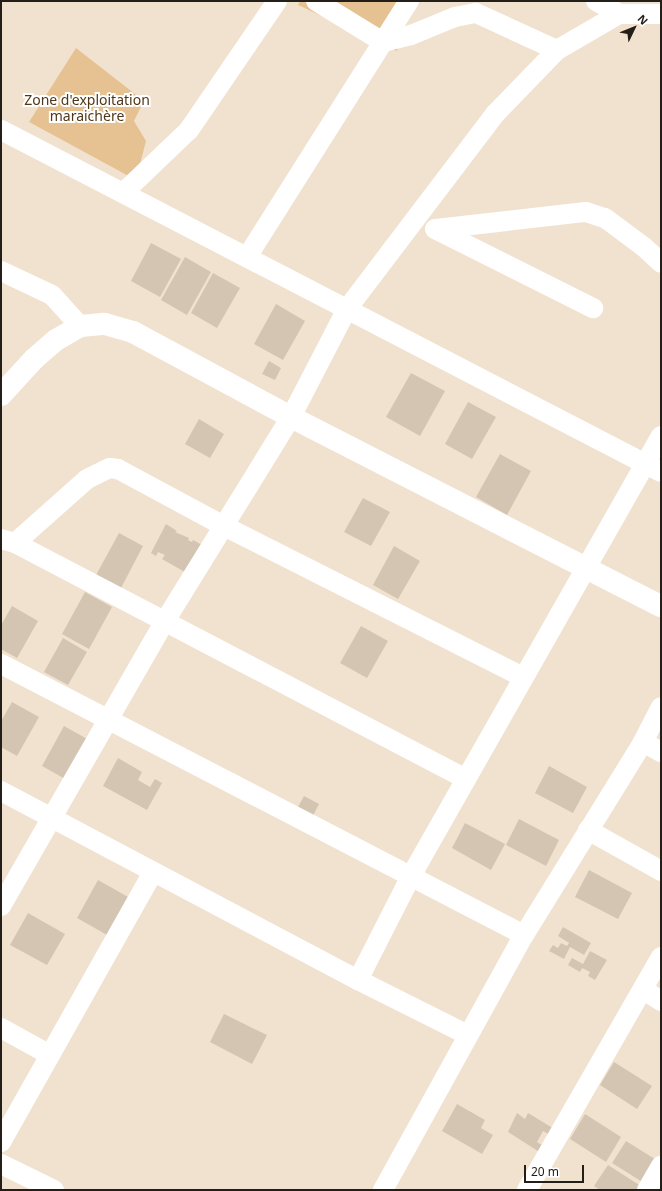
<!DOCTYPE html>
<html>
<head>
<meta charset="utf-8">
<style>
	body { margin:0 }
	#map { position:relative; width:662px; height:1191px; overflow:hidden; background:#f1e2cf; font-family:"Noto Sans",sans-serif }
	div>[style] { position:absolute }
	.green>* { inset:0; background:#e6c293 }
	.building>* { inset:0; background:#d4c5b3 }
	.minor>* { height:20px; margin:-10px; padding:0 10px; transform-origin:10px; border-radius:10px; background:#fff }
	.tertiary>* { height:22px; margin:-11px; padding:0 11px; transform-origin:11px; border-radius:11px; background:#fff }
	span { translate:-50% -50%; white-space:nowrap; text-align:center; line-height:1.15; -webkit-text-stroke:4px #fff; paint-order:stroke }
	.park-label { font-size:14px; color:#4f3817 }
	.frame { position:absolute; inset:0; border:2px solid #231e17; pointer-events:none }
	.north { position:absolute; left:614px; top:8px; width:40px; height:40px; -webkit-text-stroke:3px #fff; paint-order:stroke; rotate:47deg; font-size:11px; font-weight:700; line-height:16px; text-align:center; color:#231e17 }
	.north::after { content:''; display:block; margin:auto; width:14px; height:18px; background:#231e17; clip-path:polygon(50% 0,100% 100%,50% 72%,0 100%) }
	.scale { position:absolute; left:524px; top:1165px; width:60px; height:18px; box-sizing:border-box; border:2px solid #231e17; border-top:0; padding-left:5px; font-size:12px; line-height:14px; white-space:nowrap; color:#231e17; -webkit-text-stroke:3px #fff; paint-order:stroke }
</style>
</head>
<body>
<div id="map">
	<div class="green">
		<i style="clip-path:polygon(300px 1px,410px 1px,397px 51px,298px 5px)"></i>
		<i style="clip-path:polygon(76px 48px,144px 101px,134px 121px,146px 141px,136px 180px,29px 122px)"></i>
	</div>
	<div class="building">
		<i style="clip-path:polygon(151px 243px,181px 259px,160px 297px,131px 281px)"></i>
		<i style="clip-path:polygon(185px 257px,211px 272px,187px 315px,161px 300px)"></i>
		<i style="clip-path:polygon(213px 273px,240px 288px,217px 328px,191px 313px)"></i>
		<i style="clip-path:polygon(276px 304px,305px 321px,283px 360px,254px 344px)"></i>
		<i style="clip-path:polygon(269px 361px,281px 368px,275px 380px,262px 374px)"></i>
		<i style="clip-path:polygon(411px 373px,445px 391px,420px 436px,386px 417px)"></i>
		<i style="clip-path:polygon(468px 402px,496px 417px,472px 459px,445px 444px)"></i>
		<i style="clip-path:polygon(199px 419px,224px 434px,210px 458px,185px 444px)"></i>
		<i style="clip-path:polygon(500px 454px,531px 471px,507px 515px,476px 497px)"></i>
		<i style="clip-path:polygon(363px 498px,390px 512px,371px 546px,344px 532px)"></i>
		<i style="clip-path:polygon(166px 524px,177px 531px,175px 532px,189px 538px,188px 540px,192px 542px,193px 540px,206px 547px,190px 575px,162px 559px,165px 555px,158px 552px,156px 556px,151px 553px)"></i>
		<i style="clip-path:polygon(119px 533px,143px 546px,121px 588px,96px 575px)"></i>
		<i style="clip-path:polygon(394px 546px,420px 561px,398px 599px,373px 585px)"></i>
		<i style="clip-path:polygon(85px 592px,112px 607px,89px 649px,62px 634px)"></i>
		<i style="clip-path:polygon(12px 606px,38px 621px,17px 658px,1px 649px,1px 625px)"></i>
		<i style="clip-path:polygon(361px 626px,388px 641px,367px 678px,340px 663px)"></i>
		<i style="clip-path:polygon(63px 638px,87px 652px,68px 685px,44px 672px)"></i>
		<i style="clip-path:polygon(12px 702px,39px 717px,17px 756px,1px 747px,1px 721px)"></i>
		<i style="clip-path:polygon(64px 726px,89px 740px,67px 780px,42px 766px)"></i>
		<i style="clip-path:polygon(118px 758px,142px 772px,138px 780px,150px 787px,155px 779px,162px 783px,147px 810px,103px 786px)"></i>
		<i style="clip-path:polygon(549px 766px,587px 787px,573px 813px,535px 793px)"></i>
		<i style="clip-path:polygon(304px 796px,319px 804px,307px 827px,292px 818px)"></i>
		<i style="clip-path:polygon(519px 819px,559px 840px,546px 866px,506px 845px)"></i>
		<i style="clip-path:polygon(465px 823px,505px 844px,491px 870px,452px 848px)"></i>
		<i style="clip-path:polygon(589px 870px,632px 893px,618px 919px,575px 897px)"></i>
		<i style="clip-path:polygon(98px 880px,137px 902px,116px 940px,77px 918px)"></i>
		<i style="clip-path:polygon(28px 913px,65px 934px,47px 965px,10px 945px)"></i>
		<i style="clip-path:polygon(563px 927px,591px 943px,584px 955px,570px 947px,564px 959px,549px 951px,553px 945px,558px 948px,561px 943px,567px 946px,569px 943px,558px 936px)"></i>
		<i style="clip-path:polygon(590px 951px,607px 960px,595px 980px,588px 976px,590px 972px,582px 968px,580px 972px,568px 965px,572px 958px,583px 964px)"></i>
		<i style="clip-path:polygon(224px 1014px,267px 1035px,252px 1064px,210px 1042px)"></i>
		<i style="clip-path:polygon(614px 1062px,652px 1086px,637px 1109px,600px 1085px)"></i>
		<i style="clip-path:polygon(457px 1104px,485px 1120px,481px 1128px,493px 1135px,482px 1154px,442px 1131px)"></i>
		<i style="clip-path:polygon(517px 1113px,525px 1119px,528px 1113px,556px 1130px,552px 1136px,543px 1131px,537px 1142px,545px 1147px,541px 1153px,508px 1132px)"></i>
		<i style="clip-path:polygon(585px 1114px,621px 1137px,606px 1162px,570px 1139px)"></i>
		<i style="clip-path:polygon(626px 1141px,658px 1161px,644px 1183px,612px 1163px)"></i>
		<i style="clip-path:polygon(608px 1165px,644px 1188px,643px 1190px,600px 1190px,594px 1186px)"></i>
	</div>
	<div class="minor">
		<i style="left:316px;top:1px;width:79px;rotate:31.5deg"></i>
		<i style="left:383px;top:42px;width:29px;rotate:-14deg"></i>
		<i style="left:411px;top:35px;width:48px;rotate:-22.2deg"></i>
		<i style="left:455px;top:17px;width:21px;rotate:-11deg"></i>
		<i style="left:476px;top:13px;width:89px;rotate:24.6deg"></i>
		<i style="left:596px;top:1px;width:26px;rotate:29deg"></i>
		<i style="left:619px;top:14px;width:42px"></i>
		<i style="left:1px;top:130px;width:743px;rotate:27.39deg"></i>
		<i style="left:123px;top:193px;width:91px;rotate:-43.7deg"></i>
		<i style="left:189px;top:130px;width:156px;rotate:-55.7deg"></i>
		<i style="left:435px;top:229px;width:177px;rotate:26.6deg"></i>
		<i style="left:436px;top:229px;width:151px;rotate:-6.5deg"></i>
		<i style="left:586px;top:212px;width:20px;rotate:18deg"></i>
		<i style="left:605px;top:218px;width:49px;rotate:36.6deg"></i>
		<i style="left:644px;top:247px;width:23px;rotate:43deg"></i>
		<i style="left:247px;top:257px;width:303px;rotate:-57.7deg"></i>
		<i style="left:1px;top:271px;width:56px;rotate:25.2deg"></i>
		<i style="left:52px;top:295px;width:42px;rotate:47.9deg"></i>
		<i style="left:1px;top:539px;width:15px;rotate:16deg"></i>
		<i style="left:15px;top:543px;width:509px;rotate:27.62deg"></i>
		<i style="left:15px;top:543px;width:96px;rotate:-41.6deg"></i>
		<i style="left:87px;top:479px;width:25px;rotate:-26deg"></i>
		<i style="left:110px;top:468px;width:8px;rotate:7deg"></i>
		<i style="left:118px;top:469px;width:120px;rotate:28.3deg"></i>
		<i style="left:224px;top:526px;width:335px;rotate:26.8deg"></i>
		<i style="left:1px;top:664px;width:589px;rotate:27.39deg"></i>
		<i style="left:643px;top:742px;width:21px;rotate:29deg"></i>
		<i style="left:1px;top:791px;width:404px;rotate:27.9deg"></i>
		<i style="left:358px;top:980px;width:123px;rotate:26.6deg"></i>
		<i style="left:588px;top:830px;width:84px;rotate:29.3deg"></i>
		<i style="left:1px;top:906px;width:329px;rotate:-60.1deg"></i>
		<i style="left:165px;top:621px;width:240px;rotate:-58.3deg"></i>
		<i style="left:291px;top:417px;width:122px;rotate:-62.6deg"></i>
		<i style="left:347px;top:309px;width:245px;rotate:-52.8deg"></i>
		<i style="left:495px;top:114px;width:89px;rotate:-45.9deg"></i>
		<i style="left:557px;top:50px;width:72px;rotate:-30.1deg"></i>
		<i style="left:358px;top:980px;width:117px;rotate:-63deg"></i>
		<i style="left:411px;top:876px;width:506px;rotate:-60.4deg"></i>
		<i style="left:644px;top:990px;width:20px;rotate:33deg"></i>
		<i style="left:1px;top:1028px;width:56px;rotate:28.9deg"></i>
		<i style="left:1px;top:1142px;width:310px;rotate:-60.6deg"></i>
		<i style="left:1px;top:1164px;width:59px;rotate:26.1deg"></i>
		<i style="left:383px;top:1190px;width:291px;rotate:-61.1deg"></i>
		<i style="left:524px;top:935px;width:227px;rotate:-58.3deg"></i>
		<i style="left:643px;top:742px;width:39px;rotate:-63deg"></i>
		<i style="left:527px;top:1190px;width:269px;rotate:-60.1deg"></i>
		<i style="left:647px;top:1190px;width:28px;rotate:-60deg"></i>
	</div>
	<div class="tertiary">
		<i style="left:1px;top:395px;width:49px;rotate:-47.5deg"></i>
		<i style="left:34px;top:359px;width:29px;rotate:-41deg"></i>
		<i style="left:56px;top:340px;width:28px;rotate:-30deg"></i>
		<i style="left:80px;top:326px;width:25px;rotate:-5deg"></i>
		<i style="left:105px;top:324px;width:29px;rotate:16deg"></i>
		<i style="left:133px;top:332px;width:179px;rotate:28.3deg"></i>
		<i style="left:291px;top:417px;width:415px;rotate:27.1deg"></i>
	</div>
	<div class="park-label">
		<span style="left:87px;top:108px">Zone d'exploitation<br>maraichère</span>
	</div>
	<div class="frame"></div>
	<div class="north">N</div>
	<div class="scale">20 m</div>
</div>
</body>
</html>
